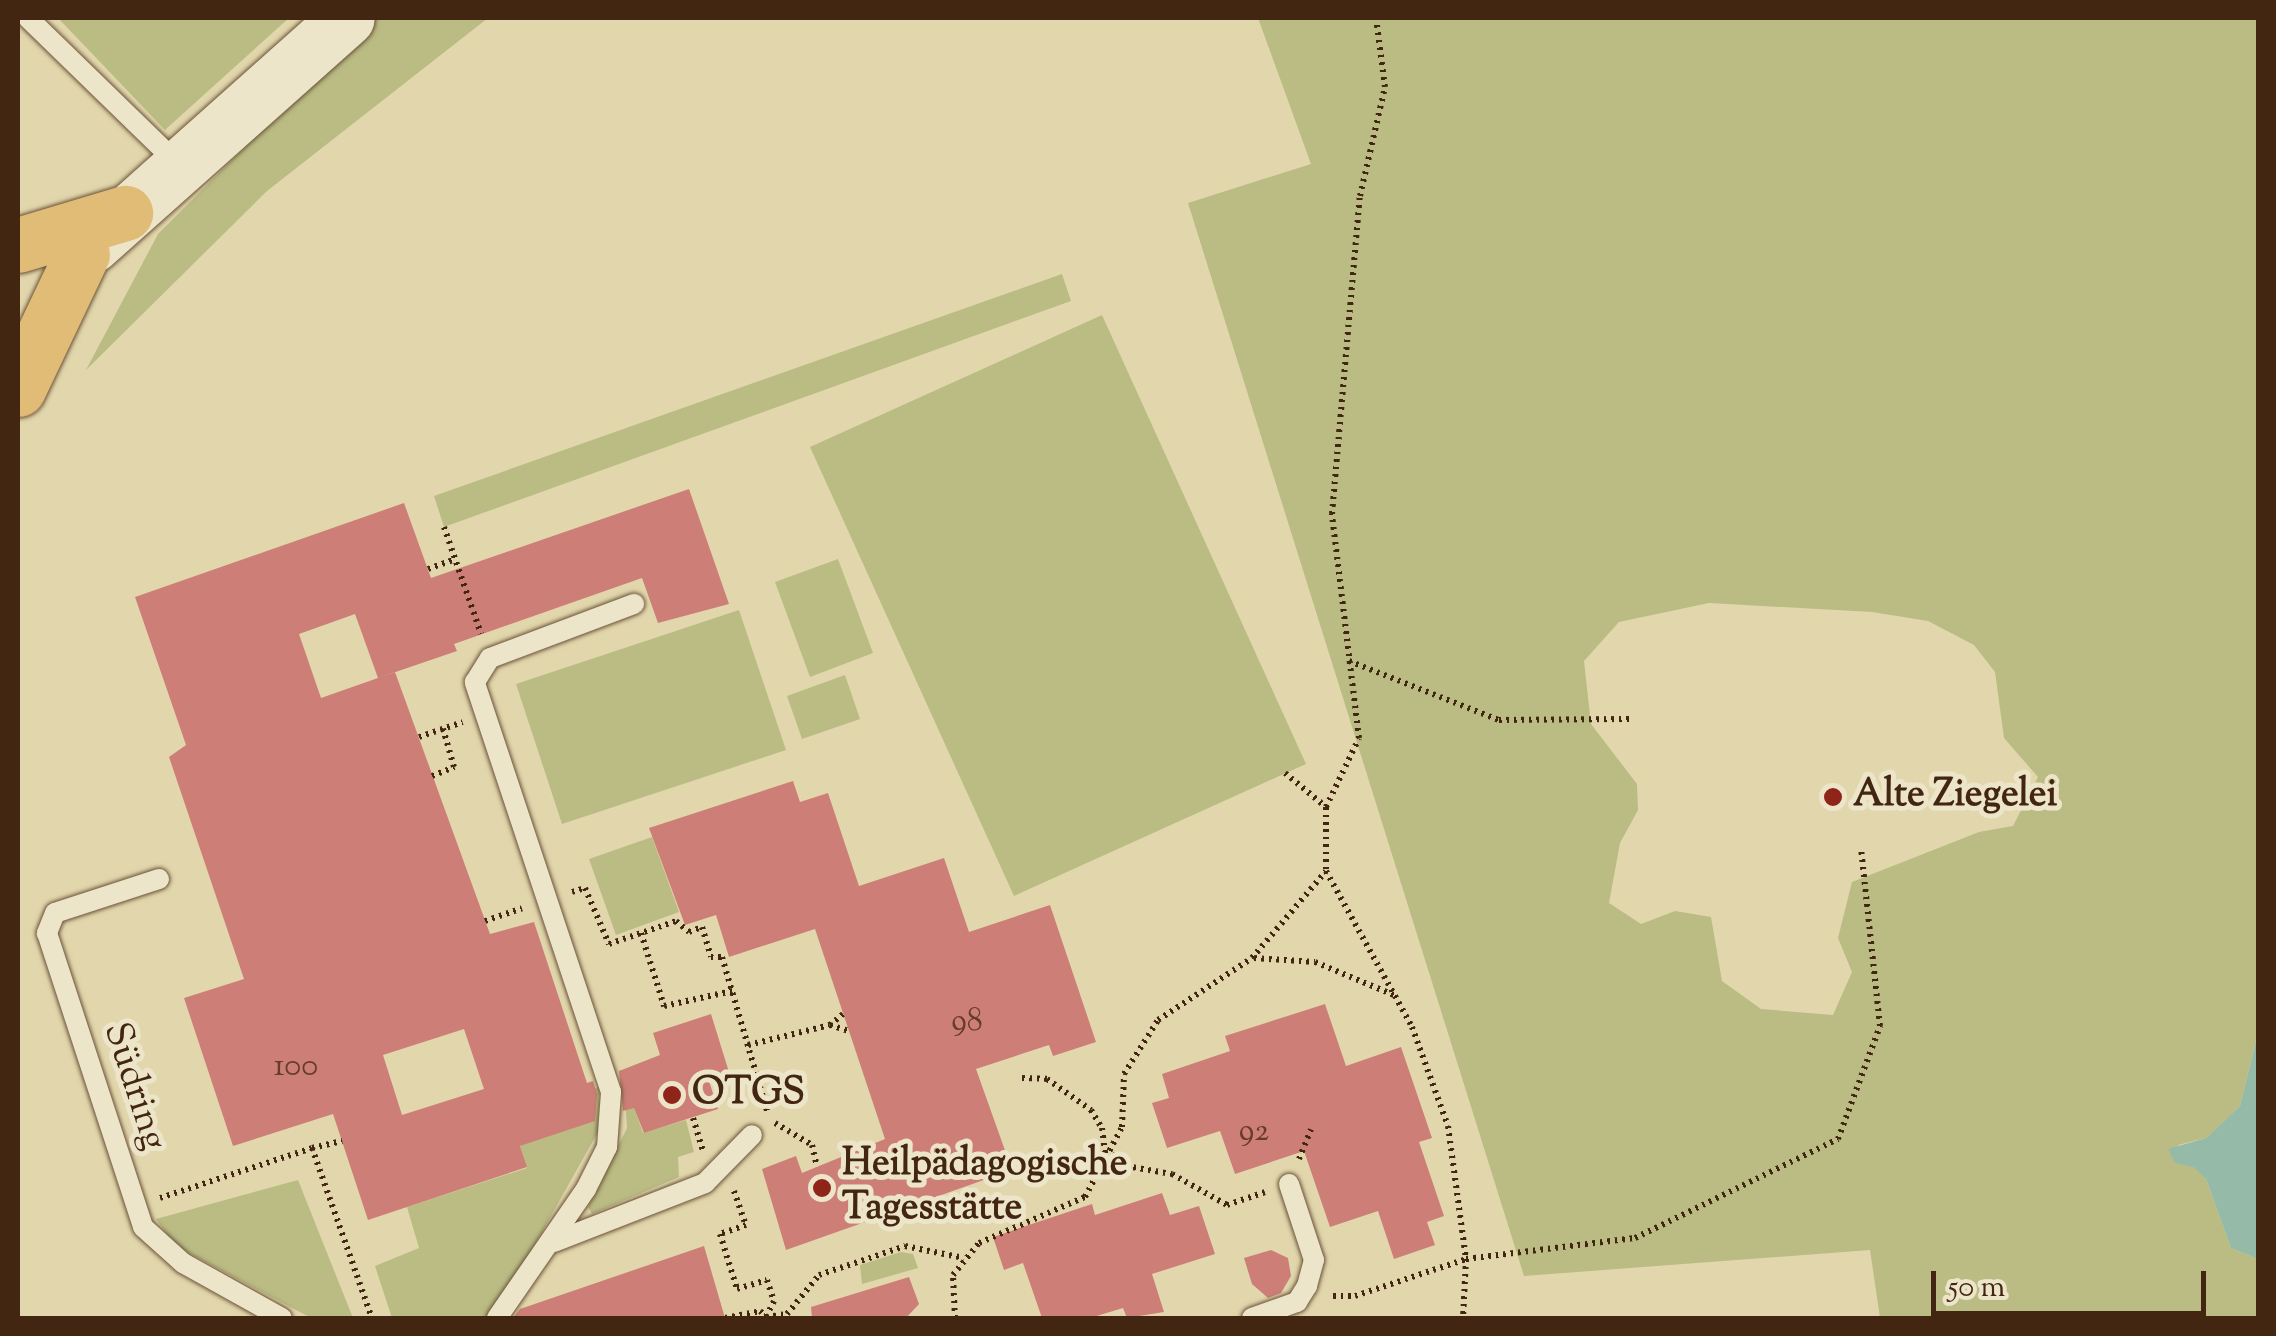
<!DOCTYPE html>
<html>
<head>
<meta charset="utf-8">
<style>
	body { margin:0 }
	#map { position:relative; width:2276px; height:1336px; overflow:hidden; background:#e2d7ac; font-family:"Sorts Mill Goudy",serif }
	div>[style] { position:absolute }
	.green>* { inset:0; background:#babc84 }
	.water>* { inset:0; background:#95baa8 }
	.building>* { inset:0; background:#cd7f77 }
	.path>* { height:6px; margin-top:-3px; transform-origin:0; background:repeating-linear-gradient(90deg,#432611 0 2.5px,transparent 0 7.5px) }
	.roads { filter:drop-shadow(0 0 2px #6b5238) drop-shadow(0 0 2px #6b5238) }
	.service>* { height:20px; margin:-10px; padding:0 10px; transform-origin:10px; border-radius:10px; background:#ece5c9 }
	.secondary>* { height:55px; margin:-27.5px; padding:0 27.5px; transform-origin:27.5px; border-radius:27.5px; background:#ece5c9 }
	.trunk>* { height:55px; margin:-27.5px; padding:0 27.5px; transform-origin:27.5px; border-radius:27.5px; background:#e1bc76 }
	.dots>* { width:28px; height:28px; translate:-50% -50%; box-sizing:border-box; border:5px solid #ece5c9; border-radius:50% }
	span { translate:-50% -50%; white-space:nowrap; text-align:center; line-height:1.15; -webkit-text-stroke:10px #ece5c9; paint-order:stroke }
	.number-label { font-size:32px; color:#663c2a }
	.number-label span { -webkit-text-stroke-width:0 }
	.poi-label { font-size:38px; color:#432611; font-weight:700 }
	.left { translate:0 -50%; text-align:left }
	.street-label { font-size:38px; color:#432611 }
	.frame { position:absolute; inset:0; border:20px solid #432611; pointer-events:none }
	.scale { position:absolute; left:1931px; top:1271px; width:275px; height:45px; box-sizing:border-box; border:5px solid #432611; border-top:0; padding-left:12px; font-size:30px; line-height:35px; white-space:nowrap; color:#432611; -webkit-text-stroke:8px #ece5c9; paint-order:stroke }
</style>
</head>
<body>
<div id="map">
	<div class="green">
		<i style="clip-path:polygon(58px 18px,289px 18px,165px 130px)"></i>
		<i style="clip-path:polygon(374px 18px,488px 18px,267px 191px,86px 370px,158px 234px)"></i>
		<i style="clip-path:polygon(evenodd,1258px 18px,2258px 18px,2258px 1033px,2240px 1106px,2206px 1138px,2178px 1145px,2206px 1179px,2231px 1248px,2258px 1259px,2258px 1318px,1880px 1318px,1870px 1250px,1524px 1276px,1188px 203px,1311px 164px,1258px 18px,1709px 603px,1872px 612px,1928px 621px,1974px 645px,1995px 672px,2004px 738px,2038px 777px,2013px 826px,1979px 832px,1852px 882px,1838px 938px,1852px 972px,1833px 1015px,1761px 1009px,1722px 981px,1711px 917px,1675px 911px,1641px 924px,1609px 903px,1620px 843px,1638px 810px,1637px 784px,1591px 724px,1584px 661px,1619px 622px,1709px 603px)"></i>
		<i style="clip-path:polygon(1062px 274px,1071px 301px,444px 527px,434px 496px)"></i>
		<i style="clip-path:polygon(1102px 315px,1306px 764px,1014px 896px,810px 447px)"></i>
		<i style="clip-path:polygon(838px 559px,873px 653px,810px 677px,775px 582px)"></i>
		<i style="clip-path:polygon(739px 610px,786px 750px,562px 824px,516px 684px)"></i>
		<i style="clip-path:polygon(845px 675px,860px 719px,802px 739px,787px 696px)"></i>
		<i style="clip-path:polygon(652px 837px,679px 912px,616px 935px,589px 859px)"></i>
		<i style="clip-path:polygon(624px 1079px,643px 1133px,686px 1120px,694px 1152px,678px 1157px,679px 1177px,592px 1214px,588px 1207px,627px 1128px)"></i>
		<i style="clip-path:polygon(599px 1087px,598px 1132px,506px 1296px,485px 1318px,392px 1318px,375px 1266px,419px 1248px,407px 1207px,527px 1168px,520px 1146px,581px 1094px)"></i>
		<i style="clip-path:polygon(298px 1180px,353px 1318px,311px 1318px,176px 1246px,156px 1219px)"></i>
		<i style="clip-path:polygon(901px 1252px,913px 1254px,918px 1268px,862px 1284px,860px 1265px)"></i>
	</div>
	<div class="water">
		<i style="clip-path:polygon(2258px 1033px,2258px 1259px,2231px 1248px,2206px 1179px,2194px 1167px,2175px 1163px,2168px 1149px,2206px 1138px,2240px 1106px)"></i>
	</div>
	<div class="building">
		<i style="clip-path:polygon(evenodd,689px 489px,729px 604px,658px 623px,642px 578px,454px 644px,457px 651px,378px 678px,355px 614px,299px 634px,321px 698px,395px 672px,490px 934px,534px 922px,587px 1083px,593px 1081px,597px 1094px,595px 1121px,520px 1146px,527px 1167px,368px 1220px,333px 1114px,233px 1146px,184px 998px,244px 979px,169px 757px,186px 745px,135px 597px,404px 503px,431px 578px,689px 489px,464px 1029px,484px 1089px,402px 1115px,383px 1055px,464px 1029px)"></i>
		<i style="clip-path:polygon(793px 781px,800px 802px,828px 793px,859px 886px,944px 858px,969px 932px,1050px 905px,1096px 1042px,1053px 1056px,1049px 1045px,976px 1069px,1012px 1170px,786px 1250px,762px 1169px,796px 1156px,802px 1173px,885px 1139px,815px 929px,729px 957px,716px 915px,685px 925px,649px 828px)"></i>
		<i style="clip-path:polygon(1325px 1004px,1346px 1066px,1401px 1047px,1432px 1138px,1419px 1142px,1444px 1216px,1427px 1222px,1435px 1245px,1394px 1259px,1378px 1211px,1330px 1227px,1304px 1151px,1235px 1174px,1220px 1131px,1167px 1148px,1152px 1103px,1169px 1098px,1162px 1074px,1230px 1051px,1225px 1036px)"></i>
		<i style="clip-path:polygon(711px 1014px,729px 1072px,708px 1078px,718px 1109px,644px 1133px,634px 1108px,623px 1111px,619px 1071px,660px 1055px,653px 1033px)"></i>
		<i style="clip-path:polygon(1162px 1193px,1170px 1215px,1199px 1206px,1215px 1254px,1152px 1274px,1164px 1312px,1127px 1318px,1123px 1308px,1090px 1318px,1042px 1318px,1023px 1263px,1004px 1270px,993px 1237px,1092px 1204px,1095px 1215px)"></i>
		<i style="clip-path:polygon(704px 1246px,725px 1318px,513px 1318px,520px 1309px)"></i>
		<i style="clip-path:polygon(1271px 1250px,1288px 1258px,1291px 1276px,1281px 1293px,1268px 1298px,1252px 1284px,1244px 1258px)"></i>
		<i style="clip-path:polygon(909px 1277px,919px 1304px,906px 1318px,812px 1318px,811px 1307px)"></i>
	</div>
	<div class="path">
		<i style="left:444px;top:527px;width:113px;rotate:70.9deg"></i>
		<i style="left:428px;top:569px;width:29px;rotate:-20deg"></i>
		<i style="left:1349px;top:661px;width:161px;rotate:21.5deg"></i>
		<i style="left:1499px;top:720px;width:130px;rotate:-0.4deg"></i>
		<i style="left:419px;top:737px;width:46px;rotate:-18.8deg"></i>
		<i style="left:1285px;top:773px;width:53px;rotate:39.7deg"></i>
		<i style="left:1326px;top:807px;width:64px;rotate:90deg"></i>
		<i style="left:1326px;top:871px;width:178px;rotate:61.1deg"></i>
		<i style="left:1412px;top:1027px;width:105px;rotate:70deg"></i>
		<i style="left:1448px;top:1126px;width:134px;rotate:82.3deg"></i>
		<i style="left:1466px;top:1259px;width:59px;rotate:92.9deg"></i>
		<i style="left:432px;top:776px;width:24px;rotate:-22deg"></i>
		<i style="left:454px;top:767px;width:40px;rotate:-106deg"></i>
		<i style="left:1326px;top:807px;width:76px;rotate:-64.4deg"></i>
		<i style="left:1359px;top:738px;width:226px;rotate:-96.9deg"></i>
		<i style="left:1332px;top:514px;width:319px;rotate:-85deg"></i>
		<i style="left:1360px;top:196px;width:112px;rotate:-77.1deg"></i>
		<i style="left:1385px;top:87px;width:70px;rotate:-97.4deg"></i>
		<i style="left:572px;top:892px;width:14px;rotate:-17deg"></i>
		<i style="left:585px;top:888px;width:61px;rotate:66.8deg"></i>
		<i style="left:609px;top:944px;width:71px;rotate:-18.9deg"></i>
		<i style="left:676px;top:921px;width:17px;rotate:40deg"></i>
		<i style="left:689px;top:932px;width:14px;rotate:-21deg"></i>
		<i style="left:702px;top:927px;width:31px;rotate:73deg"></i>
		<i style="left:711px;top:957px;width:11px"></i>
		<i style="left:722px;top:957px;width:164px;rotate:73.7deg"></i>
		<i style="left:485px;top:921px;width:39px;rotate:-19deg"></i>
		<i style="left:641px;top:933px;width:77px;rotate:72.5deg"></i>
		<i style="left:664px;top:1006px;width:70px;rotate:-12.4deg"></i>
		<i style="left:1254px;top:958px;width:61px;rotate:3.8deg"></i>
		<i style="left:1315px;top:962px;width:86px;rotate:22.7deg"></i>
		<i style="left:843px;top:1014px;width:17px;rotate:140deg"></i>
		<i style="left:830px;top:1025px;width:20px;rotate:18deg"></i>
		<i style="left:748px;top:1045px;width:84px;rotate:-13.7deg"></i>
		<i style="left:1022px;top:1078px;width:25px;rotate:2deg"></i>
		<i style="left:1047px;top:1079px;width:54px;rotate:35.2deg"></i>
		<i style="left:1091px;top:1110px;width:21px;rotate:59deg"></i>
		<i style="left:1102px;top:1128px;width:34px;rotate:83deg"></i>
		<i style="left:693px;top:1118px;width:34px;rotate:73deg"></i>
		<i style="left:775px;top:1123px;width:43px;rotate:30.7deg"></i>
		<i style="left:812px;top:1145px;width:22px;rotate:77deg"></i>
		<i style="left:312px;top:1148px;width:31px;rotate:-13deg"></i>
		<i style="left:1112px;top:1154px;width:18px;rotate:41deg"></i>
		<i style="left:1126px;top:1166px;width:47px;rotate:9.9deg"></i>
		<i style="left:1172px;top:1174px;width:63px;rotate:29.4deg"></i>
		<i style="left:1227px;top:1205px;width:40px;rotate:-18.9deg"></i>
		<i style="left:1299px;top:1159px;width:32px;rotate:-68deg"></i>
		<i style="left:734px;top:1191px;width:36px;rotate:71deg"></i>
		<i style="left:746px;top:1225px;width:28px;rotate:161deg"></i>
		<i style="left:720px;top:1234px;width:58px;rotate:72.8deg"></i>
		<i style="left:737px;top:1289px;width:31px;rotate:-17deg"></i>
		<i style="left:767px;top:1280px;width:22px;rotate:72deg"></i>
		<i style="left:774px;top:1301px;width:18px;rotate:117deg"></i>
		<i style="left:160px;top:1198px;width:160px;rotate:-18.2deg"></i>
		<i style="left:312px;top:1148px;width:180px;rotate:70.6deg"></i>
		<i style="left:1333px;top:1296px;width:22px"></i>
		<i style="left:1355px;top:1296px;width:117px;rotate:-18.4deg"></i>
		<i style="left:1466px;top:1259px;width:170px;rotate:-7.1deg"></i>
		<i style="left:1635px;top:1238px;width:226px;rotate:-26deg"></i>
		<i style="left:1838px;top:1139px;width:121px;rotate:-69.6deg"></i>
		<i style="left:1880px;top:1026px;width:178px;rotate:-96.1deg"></i>
		<i style="left:766px;top:1317px;width:21px;rotate:-8deg"></i>
		<i style="left:787px;top:1314px;width:50px;rotate:-50.6deg"></i>
		<i style="left:819px;top:1275px;width:91px;rotate:-18.6deg"></i>
		<i style="left:905px;top:1246px;width:60px;rotate:11.5deg"></i>
		<i style="left:725px;top:1318px;width:36px;rotate:-11deg"></i>
		<i style="left:760px;top:1311px;width:11px;rotate:41deg"></i>
		<i style="left:955px;top:1318px;width:43px;rotate:-92.7deg"></i>
		<i style="left:953px;top:1275px;width:41px;rotate:-50.9deg"></i>
		<i style="left:979px;top:1243px;width:116px;rotate:-23.5deg"></i>
		<i style="left:1085px;top:1197px;width:79px;rotate:-62.1deg"></i>
		<i style="left:1122px;top:1127px;width:53px;rotate:-87.8deg"></i>
		<i style="left:1124px;top:1074px;width:64px;rotate:-57.8deg"></i>
		<i style="left:1158px;top:1020px;width:113px;rotate:-33.4deg"></i>
		<i style="left:1252px;top:958px;width:114px;rotate:-49.6deg"></i>
	</div>
	<div class="roads">
		<div class="service">
			<i style="left:28px;top:18px;width:209px;rotate:44.2deg"></i>
			<i style="left:159px;top:879px;width:109px;rotate:161.9deg"></i>
			<i style="left:55px;top:913px;width:22px;rotate:112deg"></i>
			<i style="left:47px;top:933px;width:309px;rotate:71.9deg"></i>
			<i style="left:143px;top:1227px;width:54px;rotate:42deg"></i>
			<i style="left:183px;top:1263px;width:113px;rotate:29.1deg"></i>
			<i style="left:554px;top:1242px;width:162px;rotate:-21.3deg"></i>
			<i style="left:705px;top:1183px;width:67px;rotate:-45.6deg"></i>
			<i style="left:497px;top:1318px;width:157px;rotate:-55.4deg"></i>
			<i style="left:586px;top:1189px;width:47px;rotate:-63.4deg"></i>
			<i style="left:607px;top:1147px;width:55px;rotate:-85.8deg"></i>
			<i style="left:611px;top:1092px;width:432px;rotate:-108.4deg"></i>
			<i style="left:475px;top:682px;width:28px;rotate:-58deg"></i>
			<i style="left:490px;top:658px;width:154px;rotate:-20.6deg"></i>
			<i style="left:1252px;top:1318px;width:48px;rotate:-19.6deg"></i>
			<i style="left:1297px;top:1302px;width:19px;rotate:-58deg"></i>
			<i style="left:1307px;top:1286px;width:27px;rotate:-75deg"></i>
			<i style="left:1314px;top:1260px;width:80px;rotate:-108.2deg"></i>
		</div>
		<div class="secondary">
			<i style="left:92px;top:245px;width:341px;rotate:-41.7deg"></i>
		</div>
		<div class="trunk">
			<i style="left:18px;top:245px;width:112px;rotate:-16.7deg"></i>
			<i style="left:18px;top:389px;width:149px;rotate:-64.6deg"></i>
		</div>
	</div>
	<div class="dots">
		<i style="left:1833px;top:797px;background:#8f2418"></i>
		<i style="left:672px;top:1095px;background:#8f2418"></i>
		<i style="left:822px;top:1188px;background:#8f2418"></i>
	</div>
	<div class="number-label">
		<span style="left:967px;top:1022px">98</span>
		<span style="left:296px;top:1067px">100</span>
		<span style="left:1254px;top:1132px">92</span>
	</div>
	<div class="poi-label">
		<span class="left" style="left:1853px;top:797px">Alte Ziegelei</span>
		<span class="left" style="left:692px;top:1095px">OTGS</span>
		<span class="left" style="left:842px;top:1188px">Heilpädagogische<br>Tagesstätte</span>
	</div>
	<div class="street-label">
		<span style="left:133px;top:1087px;rotate:72deg">Südring</span>
	</div>
	<div class="frame"></div>
	<div class="scale">50 m</div>
</div>
</body>
</html>
